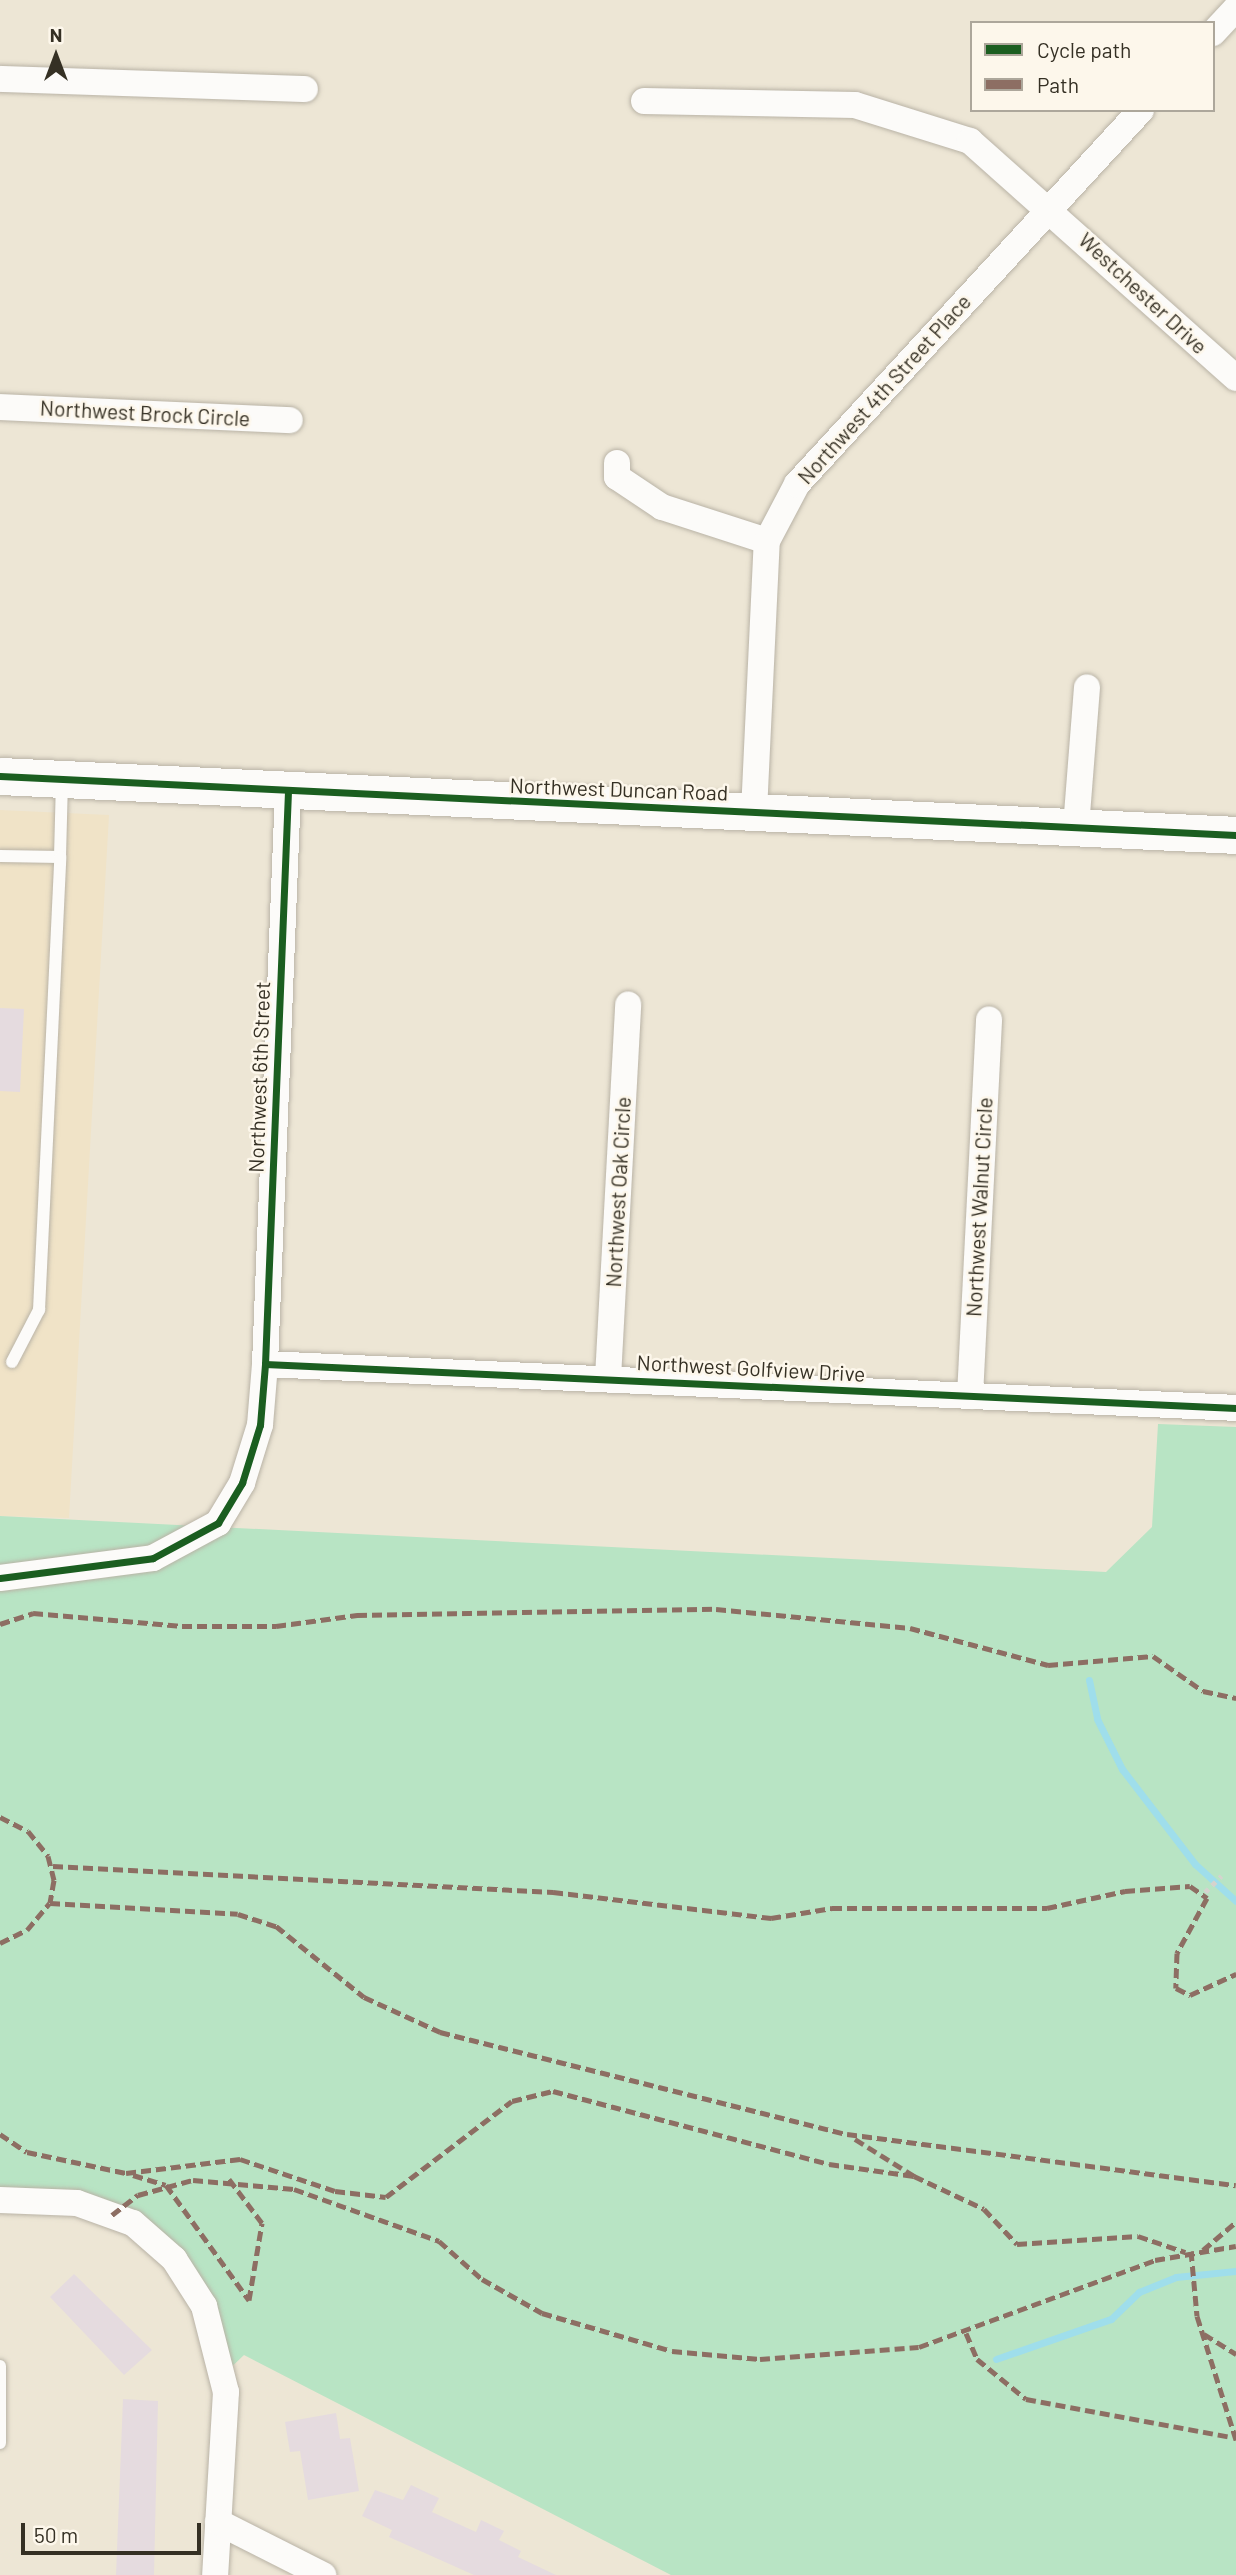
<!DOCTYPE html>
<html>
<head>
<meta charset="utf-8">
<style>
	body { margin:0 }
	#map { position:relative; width:1236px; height:2575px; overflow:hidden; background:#ede6d5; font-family:Barlow,sans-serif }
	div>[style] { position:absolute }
	.built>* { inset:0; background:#f0e3c7 }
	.green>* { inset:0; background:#b8e4c4 }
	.stream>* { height:7px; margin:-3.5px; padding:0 3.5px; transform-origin:3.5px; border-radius:3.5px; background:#9fdeeb }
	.building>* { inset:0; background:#e5dbdf }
	.path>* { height:4.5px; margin-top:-2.25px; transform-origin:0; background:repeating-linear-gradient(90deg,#d5d3ce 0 5px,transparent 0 10px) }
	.roads { filter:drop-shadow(0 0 2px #b9b3a6) drop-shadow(0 0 2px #b9b3a6) }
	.lane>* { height:12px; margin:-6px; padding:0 6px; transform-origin:6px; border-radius:6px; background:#fcfbf9 }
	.street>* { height:26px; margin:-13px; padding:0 13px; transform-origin:13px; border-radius:13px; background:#fcfbf9 }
	.secondary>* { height:37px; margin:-18.5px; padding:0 18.5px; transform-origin:18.5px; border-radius:18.5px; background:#fcfbf9 }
	.quiet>* { height:5px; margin-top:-2.5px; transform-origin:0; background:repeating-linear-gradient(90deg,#8d6e63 0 10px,transparent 0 15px) }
	.cycleway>* { height:7px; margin:-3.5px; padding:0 3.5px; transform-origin:3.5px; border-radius:3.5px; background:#1b5e20 }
	span { translate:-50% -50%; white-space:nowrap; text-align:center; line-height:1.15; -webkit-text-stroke:5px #fdf7eb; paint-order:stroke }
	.street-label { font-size:21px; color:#353024 }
	.legend { position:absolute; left:970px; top:21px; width:245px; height:91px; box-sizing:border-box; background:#fdf7eb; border:2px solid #ada79b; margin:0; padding:9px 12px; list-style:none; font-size:21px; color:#353024 }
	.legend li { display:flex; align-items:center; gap:14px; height:35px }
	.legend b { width:35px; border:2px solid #ada79b }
	.north { position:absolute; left:21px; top:21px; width:70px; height:70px; -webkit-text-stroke:5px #fdf7eb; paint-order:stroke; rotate:0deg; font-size:19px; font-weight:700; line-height:28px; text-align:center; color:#353024 }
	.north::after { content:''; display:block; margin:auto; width:24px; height:32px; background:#353024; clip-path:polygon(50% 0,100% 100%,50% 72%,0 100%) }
	.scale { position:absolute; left:21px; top:2523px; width:180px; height:32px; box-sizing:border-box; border:4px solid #353024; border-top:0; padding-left:9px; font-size:21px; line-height:24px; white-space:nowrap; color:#353024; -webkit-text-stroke:5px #fdf7eb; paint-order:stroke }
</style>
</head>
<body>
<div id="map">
	<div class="built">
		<i style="clip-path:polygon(0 810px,109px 815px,69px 1518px,0 1516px)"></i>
	</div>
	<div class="green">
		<i style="clip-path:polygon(1158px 1424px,1236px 1427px,1236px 2575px,671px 2575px,244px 2355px,223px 2375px,204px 2306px,133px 2223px,0 2203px,0 1516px,1106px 1572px,1152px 1527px)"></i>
	</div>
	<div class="stream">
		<i style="left:1089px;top:1680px;width:40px;rotate:78deg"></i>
		<i style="left:1097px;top:1719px;width:56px;rotate:63.4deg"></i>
		<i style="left:1122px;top:1769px;width:120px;rotate:52.5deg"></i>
		<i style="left:1195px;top:1864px;width:55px;rotate:42.1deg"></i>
		<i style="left:996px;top:2359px;width:122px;rotate:-19.2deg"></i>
		<i style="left:1111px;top:2319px;width:39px;rotate:-44deg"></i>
		<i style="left:1139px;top:2292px;width:40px;rotate:-22deg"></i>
		<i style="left:1176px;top:2277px;width:60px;rotate:-5.7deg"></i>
	</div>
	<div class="building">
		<i style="clip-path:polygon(0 1008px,24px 1009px,20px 1092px,0 1091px)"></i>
		<i style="clip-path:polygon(74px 2274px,152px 2350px,124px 2375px,50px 2297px)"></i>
		<i style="clip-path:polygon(123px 2399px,158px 2401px,154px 2575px,116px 2575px)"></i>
		<i style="clip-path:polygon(336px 2413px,340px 2439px,350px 2438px,359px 2491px,308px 2500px,300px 2451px,290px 2452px,285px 2422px)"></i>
		<i style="clip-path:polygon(411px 2485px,439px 2498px,432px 2512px,476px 2532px,481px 2520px,504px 2531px,499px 2540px,521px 2551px,518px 2557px,556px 2575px,474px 2575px,389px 2537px,392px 2530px,362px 2516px,375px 2490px,403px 2500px)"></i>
	</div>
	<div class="path">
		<i style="left:1205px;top:1892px;width:23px;rotate:-45deg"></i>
	</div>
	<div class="roads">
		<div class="lane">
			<i style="left:0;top:856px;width:60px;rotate:1deg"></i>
			<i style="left:60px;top:857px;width:76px;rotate:-88.5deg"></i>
			<i style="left:12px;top:1362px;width:59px;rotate:-62.6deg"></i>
			<i style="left:39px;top:1310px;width:453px;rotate:-87.3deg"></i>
			<i style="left:0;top:2366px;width:77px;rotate:90deg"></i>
		</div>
		<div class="street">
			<i style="left:1213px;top:33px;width:34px;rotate:-47deg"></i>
			<i style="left:0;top:79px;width:305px;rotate:1.9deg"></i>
			<i style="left:644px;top:101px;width:211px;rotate:1.1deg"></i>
			<i style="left:855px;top:105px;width:121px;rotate:17.4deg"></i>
			<i style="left:970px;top:141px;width:356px;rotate:41.7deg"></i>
			<i style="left:0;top:407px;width:290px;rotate:2.6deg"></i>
			<i style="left:617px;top:463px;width:14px;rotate:90deg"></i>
			<i style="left:617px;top:477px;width:54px;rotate:33.7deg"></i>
			<i style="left:662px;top:507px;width:110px;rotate:17.9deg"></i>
			<i style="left:754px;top:812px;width:271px;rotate:-87.3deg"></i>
			<i style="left:767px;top:541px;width:64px;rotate:-62.2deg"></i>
			<i style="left:797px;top:484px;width:508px;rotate:-47.39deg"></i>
			<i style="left:1076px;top:827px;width:140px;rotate:-85.5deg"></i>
			<i style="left:265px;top:1364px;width:972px;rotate:2.59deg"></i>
			<i style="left:608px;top:1378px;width:374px;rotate:-86.9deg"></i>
			<i style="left:970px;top:1396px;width:377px;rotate:-87.1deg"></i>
			<i style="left:0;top:1578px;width:154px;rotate:-7.4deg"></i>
			<i style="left:153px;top:1558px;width:74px;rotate:-28.3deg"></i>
			<i style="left:218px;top:1523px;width:47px;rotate:-59deg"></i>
			<i style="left:242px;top:1483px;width:61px;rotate:-72.8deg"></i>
			<i style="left:260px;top:1425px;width:61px;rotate:-85.3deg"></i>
			<i style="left:265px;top:1364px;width:572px;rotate:-87.7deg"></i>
			<i style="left:0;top:2200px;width:77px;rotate:2.2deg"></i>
			<i style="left:77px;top:2203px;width:59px;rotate:19.7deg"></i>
			<i style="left:133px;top:2223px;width:55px;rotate:41.3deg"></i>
			<i style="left:174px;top:2259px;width:56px;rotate:57.4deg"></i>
			<i style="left:204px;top:2306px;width:89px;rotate:75.7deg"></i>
			<i style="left:226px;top:2392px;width:183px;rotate:93.4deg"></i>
			<i style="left:218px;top:2522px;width:118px;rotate:26.8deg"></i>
		</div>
		<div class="secondary">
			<i style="left:0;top:776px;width:1237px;rotate:2.73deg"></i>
		</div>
	</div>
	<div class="quiet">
		<i style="left:0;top:1624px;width:35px;rotate:-18deg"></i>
		<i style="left:33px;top:1613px;width:150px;rotate:5deg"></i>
		<i style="left:182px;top:1626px;width:94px"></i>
		<i style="left:276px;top:1626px;width:82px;rotate:-7.7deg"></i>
		<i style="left:357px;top:1615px;width:359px;rotate:-1deg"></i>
		<i style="left:716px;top:1609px;width:195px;rotate:5.6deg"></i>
		<i style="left:910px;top:1628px;width:143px;rotate:15deg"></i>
		<i style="left:1048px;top:1665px;width:105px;rotate:-4.9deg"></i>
		<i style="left:1153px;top:1656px;width:61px;rotate:35deg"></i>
		<i style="left:1203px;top:1691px;width:34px;rotate:12deg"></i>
		<i style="left:0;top:1817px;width:31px;rotate:27deg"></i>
		<i style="left:28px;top:1831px;width:32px;rotate:51deg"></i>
		<i style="left:48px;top:1856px;width:25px;rotate:76deg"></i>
		<i style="left:54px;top:1880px;width:23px;rotate:100deg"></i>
		<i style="left:53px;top:1866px;width:501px;rotate:2.98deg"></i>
		<i style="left:553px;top:1892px;width:220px;rotate:6.8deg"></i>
		<i style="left:771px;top:1918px;width:62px;rotate:-9.3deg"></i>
		<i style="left:832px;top:1908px;width:215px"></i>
		<i style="left:1047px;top:1908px;width:80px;rotate:-12.3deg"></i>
		<i style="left:1125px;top:1891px;width:65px;rotate:-4.4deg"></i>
		<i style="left:1190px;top:1886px;width:21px;rotate:35deg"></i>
		<i style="left:1207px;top:1898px;width:63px;rotate:118.6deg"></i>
		<i style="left:1177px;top:1953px;width:35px;rotate:92deg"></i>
		<i style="left:1176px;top:1988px;width:16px;rotate:27deg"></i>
		<i style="left:1190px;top:1995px;width:51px;rotate:-24.5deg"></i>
		<i style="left:0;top:1943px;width:30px;rotate:-26deg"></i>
		<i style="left:27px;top:1930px;width:35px;rotate:-50deg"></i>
		<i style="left:50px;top:1903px;width:188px;rotate:3.3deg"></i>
		<i style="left:238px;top:1914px;width:40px;rotate:18deg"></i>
		<i style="left:276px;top:1926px;width:113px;rotate:38.9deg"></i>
		<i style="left:364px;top:1997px;width:84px;rotate:24.7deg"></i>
		<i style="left:440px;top:2032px;width:420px;rotate:14.1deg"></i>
		<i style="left:847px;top:2134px;width:392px;rotate:7.5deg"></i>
		<i style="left:0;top:2134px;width:32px;rotate:34deg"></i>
		<i style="left:27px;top:2152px;width:101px;rotate:12deg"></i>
		<i style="left:126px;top:2173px;width:115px;rotate:-7deg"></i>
		<i style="left:240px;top:2159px;width:100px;rotate:18.6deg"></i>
		<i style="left:335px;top:2191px;width:51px;rotate:6.7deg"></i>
		<i style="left:386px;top:2197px;width:158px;rotate:-37.3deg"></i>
		<i style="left:512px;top:2101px;width:42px;rotate:-13.7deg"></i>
		<i style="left:553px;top:2091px;width:285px;rotate:14.8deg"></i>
		<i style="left:829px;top:2164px;width:86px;rotate:8deg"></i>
		<i style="left:914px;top:2176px;width:77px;rotate:25.2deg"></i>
		<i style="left:984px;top:2209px;width:48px;rotate:46.7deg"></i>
		<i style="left:1017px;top:2244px;width:121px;rotate:-3.8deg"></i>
		<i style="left:1138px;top:2236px;width:50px;rotate:18.8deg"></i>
		<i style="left:855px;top:2139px;width:70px;rotate:32.1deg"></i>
		<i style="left:133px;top:2175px;width:34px;rotate:17deg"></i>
		<i style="left:166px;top:2185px;width:142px;rotate:54.2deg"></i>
		<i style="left:249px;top:2300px;width:78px;rotate:-80.4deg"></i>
		<i style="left:262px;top:2223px;width:55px;rotate:-126.9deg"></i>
		<i style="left:112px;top:2215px;width:33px;rotate:-38deg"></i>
		<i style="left:138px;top:2195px;width:57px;rotate:-15.3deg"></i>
		<i style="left:193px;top:2180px;width:101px;rotate:5.1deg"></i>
		<i style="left:294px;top:2189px;width:154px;rotate:19.7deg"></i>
		<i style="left:439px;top:2241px;width:57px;rotate:41.5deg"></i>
		<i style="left:482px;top:2279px;width:69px;rotate:29.5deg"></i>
		<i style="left:542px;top:2313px;width:135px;rotate:16.3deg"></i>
		<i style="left:672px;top:2351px;width:88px;rotate:5.2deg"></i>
		<i style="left:760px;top:2359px;width:159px;rotate:-4.3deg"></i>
		<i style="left:919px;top:2347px;width:252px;rotate:-20.2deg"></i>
		<i style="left:1155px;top:2260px;width:82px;rotate:-9.8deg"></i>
		<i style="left:1203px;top:2250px;width:43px;rotate:-40.3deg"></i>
		<i style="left:1191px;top:2251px;width:65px;rotate:84.7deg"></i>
		<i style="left:1197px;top:2316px;width:130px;rotate:72.5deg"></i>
		<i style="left:966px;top:2333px;width:28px;rotate:67deg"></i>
		<i style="left:977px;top:2359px;width:63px;rotate:39.2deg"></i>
		<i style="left:1026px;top:2399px;width:208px;rotate:10.5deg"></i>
		<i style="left:1204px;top:2334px;width:38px;rotate:32deg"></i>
	</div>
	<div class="cycleway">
		<i style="left:0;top:776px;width:1237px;rotate:2.73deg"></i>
		<i style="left:265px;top:1364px;width:972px;rotate:2.59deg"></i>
		<i style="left:0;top:1578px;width:154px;rotate:-7.4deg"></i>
		<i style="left:153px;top:1558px;width:74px;rotate:-28.3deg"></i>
		<i style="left:218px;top:1523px;width:47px;rotate:-59deg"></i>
		<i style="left:242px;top:1483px;width:61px;rotate:-72.8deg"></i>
		<i style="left:260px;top:1425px;width:61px;rotate:-85.3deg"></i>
		<i style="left:265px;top:1364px;width:572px;rotate:-87.7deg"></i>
	</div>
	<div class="street-label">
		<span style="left:1143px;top:293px;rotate:43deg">Westchester Drive</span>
		<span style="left:884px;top:389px;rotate:-48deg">Northwest 4th Street Place</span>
		<span style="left:145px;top:413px;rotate:3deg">Northwest Brock Circle</span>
		<span style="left:619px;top:789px;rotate:2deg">Northwest Duncan Road</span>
		<span style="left:259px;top:1077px;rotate:-88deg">Northwest 6th Street</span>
		<span style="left:618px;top:1192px;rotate:-87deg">Northwest Oak Circle</span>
		<span style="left:979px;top:1207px;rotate:-87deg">Northwest Walnut Circle</span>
		<span style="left:751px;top:1368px;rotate:3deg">Northwest Golfview Drive</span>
	</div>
	<ul class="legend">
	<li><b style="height:9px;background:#1b5e20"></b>Cycle path</li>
	<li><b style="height:9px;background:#8d6e63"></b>Path</li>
	</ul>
	<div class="north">N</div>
	<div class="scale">50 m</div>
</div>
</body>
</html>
